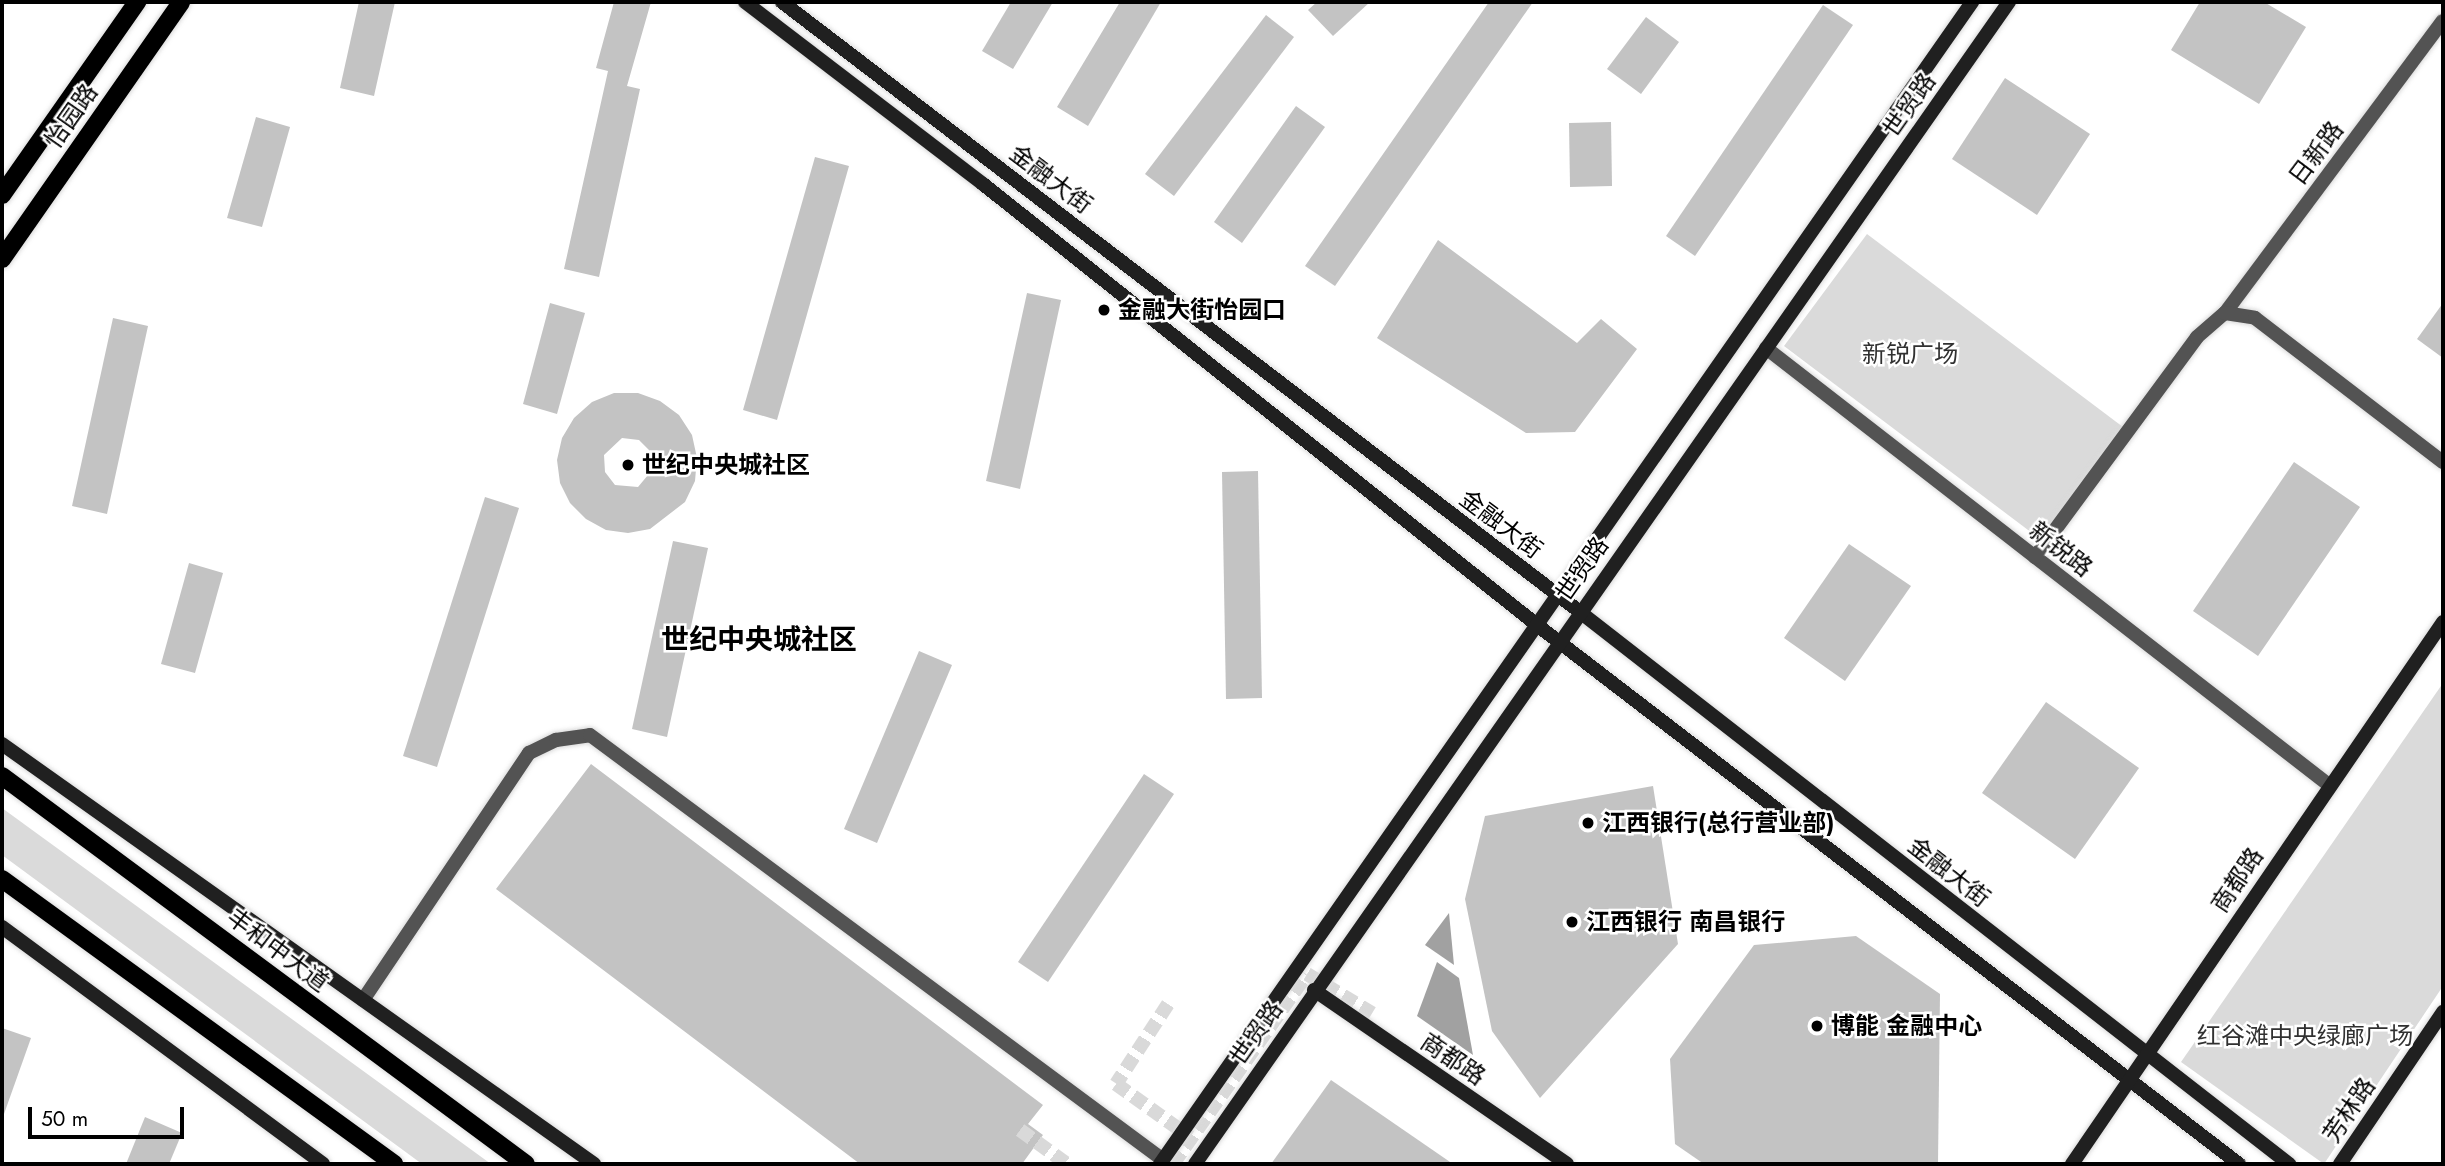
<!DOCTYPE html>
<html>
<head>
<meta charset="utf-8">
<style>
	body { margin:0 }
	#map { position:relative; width:2445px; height:1166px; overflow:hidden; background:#fff; font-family:Jost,"Noto Sans SC",sans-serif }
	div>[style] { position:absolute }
	.green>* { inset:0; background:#dadada }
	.water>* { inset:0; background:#a1a1a1 }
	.building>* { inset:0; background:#c3c3c3 }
	.street-tunnel>* { height:14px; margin-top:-7px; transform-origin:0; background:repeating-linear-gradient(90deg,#d9d9d9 0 14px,transparent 0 21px) }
	.roads { filter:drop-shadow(0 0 2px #dbdbdb) drop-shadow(0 0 2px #dbdbdb) }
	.street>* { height:14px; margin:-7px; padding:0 7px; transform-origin:7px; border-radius:7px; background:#535353 }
	.secondary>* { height:14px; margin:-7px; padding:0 7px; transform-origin:7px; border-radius:7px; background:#202020 }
	.primary>* { height:18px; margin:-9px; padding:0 9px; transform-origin:9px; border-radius:9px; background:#000 }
	.dots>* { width:19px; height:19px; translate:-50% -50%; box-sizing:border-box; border:4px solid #fff; border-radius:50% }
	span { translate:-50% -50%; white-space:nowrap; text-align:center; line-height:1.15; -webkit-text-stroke:5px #fff; paint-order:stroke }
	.street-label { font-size:24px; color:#000 }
	.poi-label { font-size:24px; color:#000; font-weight:700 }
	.left { translate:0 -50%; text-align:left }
	.park-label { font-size:24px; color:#313131 }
	.quarter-label { font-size:28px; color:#000; font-weight:700 }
	.frame { position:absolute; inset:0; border:4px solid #000; pointer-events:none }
	.scale { position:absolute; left:28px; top:1107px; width:156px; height:32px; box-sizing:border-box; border:4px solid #000; border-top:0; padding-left:9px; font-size:21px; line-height:24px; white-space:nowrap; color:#000; -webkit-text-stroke:5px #fff; paint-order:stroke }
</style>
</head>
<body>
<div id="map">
	<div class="green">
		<i style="clip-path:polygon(1867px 234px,2123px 427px,2040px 539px,1784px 346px)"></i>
		<i style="clip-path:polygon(2443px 683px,2443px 986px,2324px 1164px,2181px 1062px)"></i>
		<i style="clip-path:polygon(2px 808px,491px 1164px,422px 1164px,2px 855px)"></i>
	</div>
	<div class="water">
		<i style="clip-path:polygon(1449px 913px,1454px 965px,1425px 945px)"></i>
		<i style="clip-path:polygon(1437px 962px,1459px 978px,1473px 1055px,1417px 1016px)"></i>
	</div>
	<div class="building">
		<i style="clip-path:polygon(359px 2px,395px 2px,374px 96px,340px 88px)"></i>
		<i style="clip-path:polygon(614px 2px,651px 2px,627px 86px,640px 89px,599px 277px,564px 269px,608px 71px,596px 68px)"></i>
		<i style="clip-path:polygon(1011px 2px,1053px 2px,1013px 69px,982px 51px)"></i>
		<i style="clip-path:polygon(1120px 2px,1161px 2px,1088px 126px,1057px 107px)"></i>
		<i style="clip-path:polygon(1317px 2px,1370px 2px,1333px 36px,1308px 10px)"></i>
		<i style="clip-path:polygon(1489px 2px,1533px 2px,1335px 286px,1305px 266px)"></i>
		<i style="clip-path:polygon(2200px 2px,2264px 2px,2306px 27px,2259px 104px,2171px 50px)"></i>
		<i style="clip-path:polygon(1823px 5px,1853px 25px,1695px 256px,1666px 236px)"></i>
		<i style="clip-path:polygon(1266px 15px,1294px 37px,1174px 196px,1145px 174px)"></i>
		<i style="clip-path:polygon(1646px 17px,1679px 42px,1641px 94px,1607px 69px)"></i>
		<i style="clip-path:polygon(2005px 78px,2090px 134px,2037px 215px,1952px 159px)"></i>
		<i style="clip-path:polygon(1296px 106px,1325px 127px,1242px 243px,1214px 222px)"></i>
		<i style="clip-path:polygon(256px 117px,290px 127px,262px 227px,227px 218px)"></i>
		<i style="clip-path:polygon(1611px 122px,1612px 186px,1570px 187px,1569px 123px)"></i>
		<i style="clip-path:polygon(815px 157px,849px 166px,777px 420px,743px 410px)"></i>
		<i style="clip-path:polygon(1438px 240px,1577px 343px,1601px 319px,1637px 349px,1575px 432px,1526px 433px,1377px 338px)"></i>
		<i style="clip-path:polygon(1027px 293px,1061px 300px,1020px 489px,986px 481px)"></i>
		<i style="clip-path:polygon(550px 303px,585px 313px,557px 414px,523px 404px)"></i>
		<i style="clip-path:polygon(2443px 303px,2443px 358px,2417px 339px)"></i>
		<i style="clip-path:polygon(113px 318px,148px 326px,107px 514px,72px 506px)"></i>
		<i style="clip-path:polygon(evenodd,614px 393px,638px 393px,660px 401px,679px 415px,692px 435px,697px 458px,695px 481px,685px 502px,650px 529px,628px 533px,606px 530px,586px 519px,570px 503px,560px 483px,557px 460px,562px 438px,574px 418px,592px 402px,614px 393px,622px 438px,639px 440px,651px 452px,653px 469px,638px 487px,615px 485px,605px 472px,604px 455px,622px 438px)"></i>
		<i style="clip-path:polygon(2294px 462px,2360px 507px,2258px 656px,2193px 611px)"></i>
		<i style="clip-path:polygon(1258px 471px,1262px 698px,1226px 699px,1222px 472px)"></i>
		<i style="clip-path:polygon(485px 497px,519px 508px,437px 767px,403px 756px)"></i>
		<i style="clip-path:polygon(673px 541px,708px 548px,667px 737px,632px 729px)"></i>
		<i style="clip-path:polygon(1849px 544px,1911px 586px,1845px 681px,1784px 638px)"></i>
		<i style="clip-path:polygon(189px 563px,223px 573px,195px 673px,161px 664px)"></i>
		<i style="clip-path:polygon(919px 651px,952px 665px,877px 843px,844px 829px)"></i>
		<i style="clip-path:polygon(2046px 702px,2139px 768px,2075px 859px,1982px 793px)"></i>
		<i style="clip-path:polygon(591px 764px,1043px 1105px,1028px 1124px,1043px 1135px,1022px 1164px,860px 1164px,496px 889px)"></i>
		<i style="clip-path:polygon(1144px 774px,1174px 794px,1048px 982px,1018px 962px)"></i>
		<i style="clip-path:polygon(1653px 786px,1678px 944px,1540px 1098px,1492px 1031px,1465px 899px,1485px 816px)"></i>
		<i style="clip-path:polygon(1856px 936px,1940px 994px,1938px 1164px,1704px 1164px,1675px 1144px,1670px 1059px,1754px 945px)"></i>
		<i style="clip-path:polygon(2px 1028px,31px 1038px,4px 1114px,2px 1114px)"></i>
		<i style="clip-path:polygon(1331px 1080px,1453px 1164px,1271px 1164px)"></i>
		<i style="clip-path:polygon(145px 1117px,182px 1133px,169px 1164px,126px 1164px)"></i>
	</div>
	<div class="street-tunnel">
		<i style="left:1168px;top:1004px;width:95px;rotate:123deg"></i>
		<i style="left:1116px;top:1084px;width:91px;rotate:35.6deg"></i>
		<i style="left:1020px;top:1130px;width:58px;rotate:35.9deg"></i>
		<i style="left:1173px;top:1164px;width:232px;rotate:-54.8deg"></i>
		<i style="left:1307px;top:974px;width:76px;rotate:31deg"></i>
	</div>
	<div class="roads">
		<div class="street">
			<i style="left:2225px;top:313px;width:364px;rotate:-53.3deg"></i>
			<i style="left:1766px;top:348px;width:713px;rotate:37.82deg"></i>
			<i style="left:2035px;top:557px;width:273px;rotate:-53.6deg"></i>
			<i style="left:2197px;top:337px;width:37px;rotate:-41deg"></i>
			<i style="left:2225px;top:313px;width:30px;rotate:9deg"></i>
			<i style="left:2255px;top:318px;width:237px;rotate:37.5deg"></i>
			<i style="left:363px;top:1000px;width:298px;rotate:-56.1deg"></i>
			<i style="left:529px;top:753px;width:30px;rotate:-26deg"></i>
			<i style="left:556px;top:740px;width:34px;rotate:-8deg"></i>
			<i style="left:590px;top:735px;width:713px;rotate:36.56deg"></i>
		</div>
		<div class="secondary">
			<i style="left:745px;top:2px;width:300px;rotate:37.4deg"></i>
			<i style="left:983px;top:184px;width:708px;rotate:38.52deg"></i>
			<i style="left:1537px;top:625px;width:885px;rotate:37.52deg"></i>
			<i style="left:782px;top:2px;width:1004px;rotate:37.39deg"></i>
			<i style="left:1580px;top:612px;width:899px;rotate:37.9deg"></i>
			<i style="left:2px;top:744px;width:726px;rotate:35.35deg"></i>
			<i style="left:2px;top:927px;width:399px;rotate:36.4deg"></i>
			<i style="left:1314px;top:990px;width:307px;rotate:34.5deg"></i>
			<i style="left:1160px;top:1164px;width:1418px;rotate:-55.05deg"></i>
			<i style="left:1195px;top:1164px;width:1419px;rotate:-54.99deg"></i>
			<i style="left:2072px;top:1164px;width:657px;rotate:-55.61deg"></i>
			<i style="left:2340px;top:1164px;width:184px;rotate:-55.9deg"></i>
		</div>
		<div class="primary">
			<i style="left:2px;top:195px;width:236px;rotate:-55deg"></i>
			<i style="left:2px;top:259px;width:313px;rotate:-55.1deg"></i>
			<i style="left:2px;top:776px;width:652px;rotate:36.52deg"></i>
			<i style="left:2px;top:879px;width:485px;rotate:36deg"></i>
		</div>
	</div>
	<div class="dots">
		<i style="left:1104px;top:310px;background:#000"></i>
		<i style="left:628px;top:465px;background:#000"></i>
		<i style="left:1588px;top:823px;background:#000"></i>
		<i style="left:1572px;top:922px;background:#000"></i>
		<i style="left:1817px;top:1026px;background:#000"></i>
	</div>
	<div class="street-label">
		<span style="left:1909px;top:105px;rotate:-55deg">世贸路</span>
		<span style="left:71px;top:116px;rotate:-55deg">怡园路</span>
		<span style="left:2316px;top:153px;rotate:-53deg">日新路</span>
		<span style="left:1051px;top:179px;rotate:37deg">金融大街</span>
		<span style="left:1501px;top:524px;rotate:37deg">金融大街</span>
		<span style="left:2061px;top:549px;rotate:38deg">新锐路</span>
		<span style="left:1582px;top:569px;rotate:-55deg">世贸路</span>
		<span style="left:1949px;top:872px;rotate:38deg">金融大街</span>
		<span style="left:2237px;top:880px;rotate:-56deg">商都路</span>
		<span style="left:278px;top:950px;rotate:37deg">丰和中大道</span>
		<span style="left:1256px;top:1033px;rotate:-55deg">世贸路</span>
		<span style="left:1453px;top:1059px;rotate:34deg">商都路</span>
		<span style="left:2349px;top:1110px;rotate:-56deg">芳林路</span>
	</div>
	<div class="poi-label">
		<span class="left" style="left:1118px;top:310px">金融大街怡园口</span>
		<span class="left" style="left:642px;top:465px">世纪中央城社区</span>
		<span class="left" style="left:1602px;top:823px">江西银行(总行营业部)</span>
		<span class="left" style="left:1586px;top:922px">江西银行 南昌银行</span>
		<span class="left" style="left:1831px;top:1026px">博能 金融中心</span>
	</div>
	<div class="park-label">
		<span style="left:1910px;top:354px">新锐广场</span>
		<span style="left:2305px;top:1036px">红谷滩中央绿廊广场</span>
	</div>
	<div class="quarter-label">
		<span style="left:759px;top:640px">世纪中央城社区</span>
	</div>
	<div class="frame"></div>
	<div class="scale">50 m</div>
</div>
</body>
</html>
